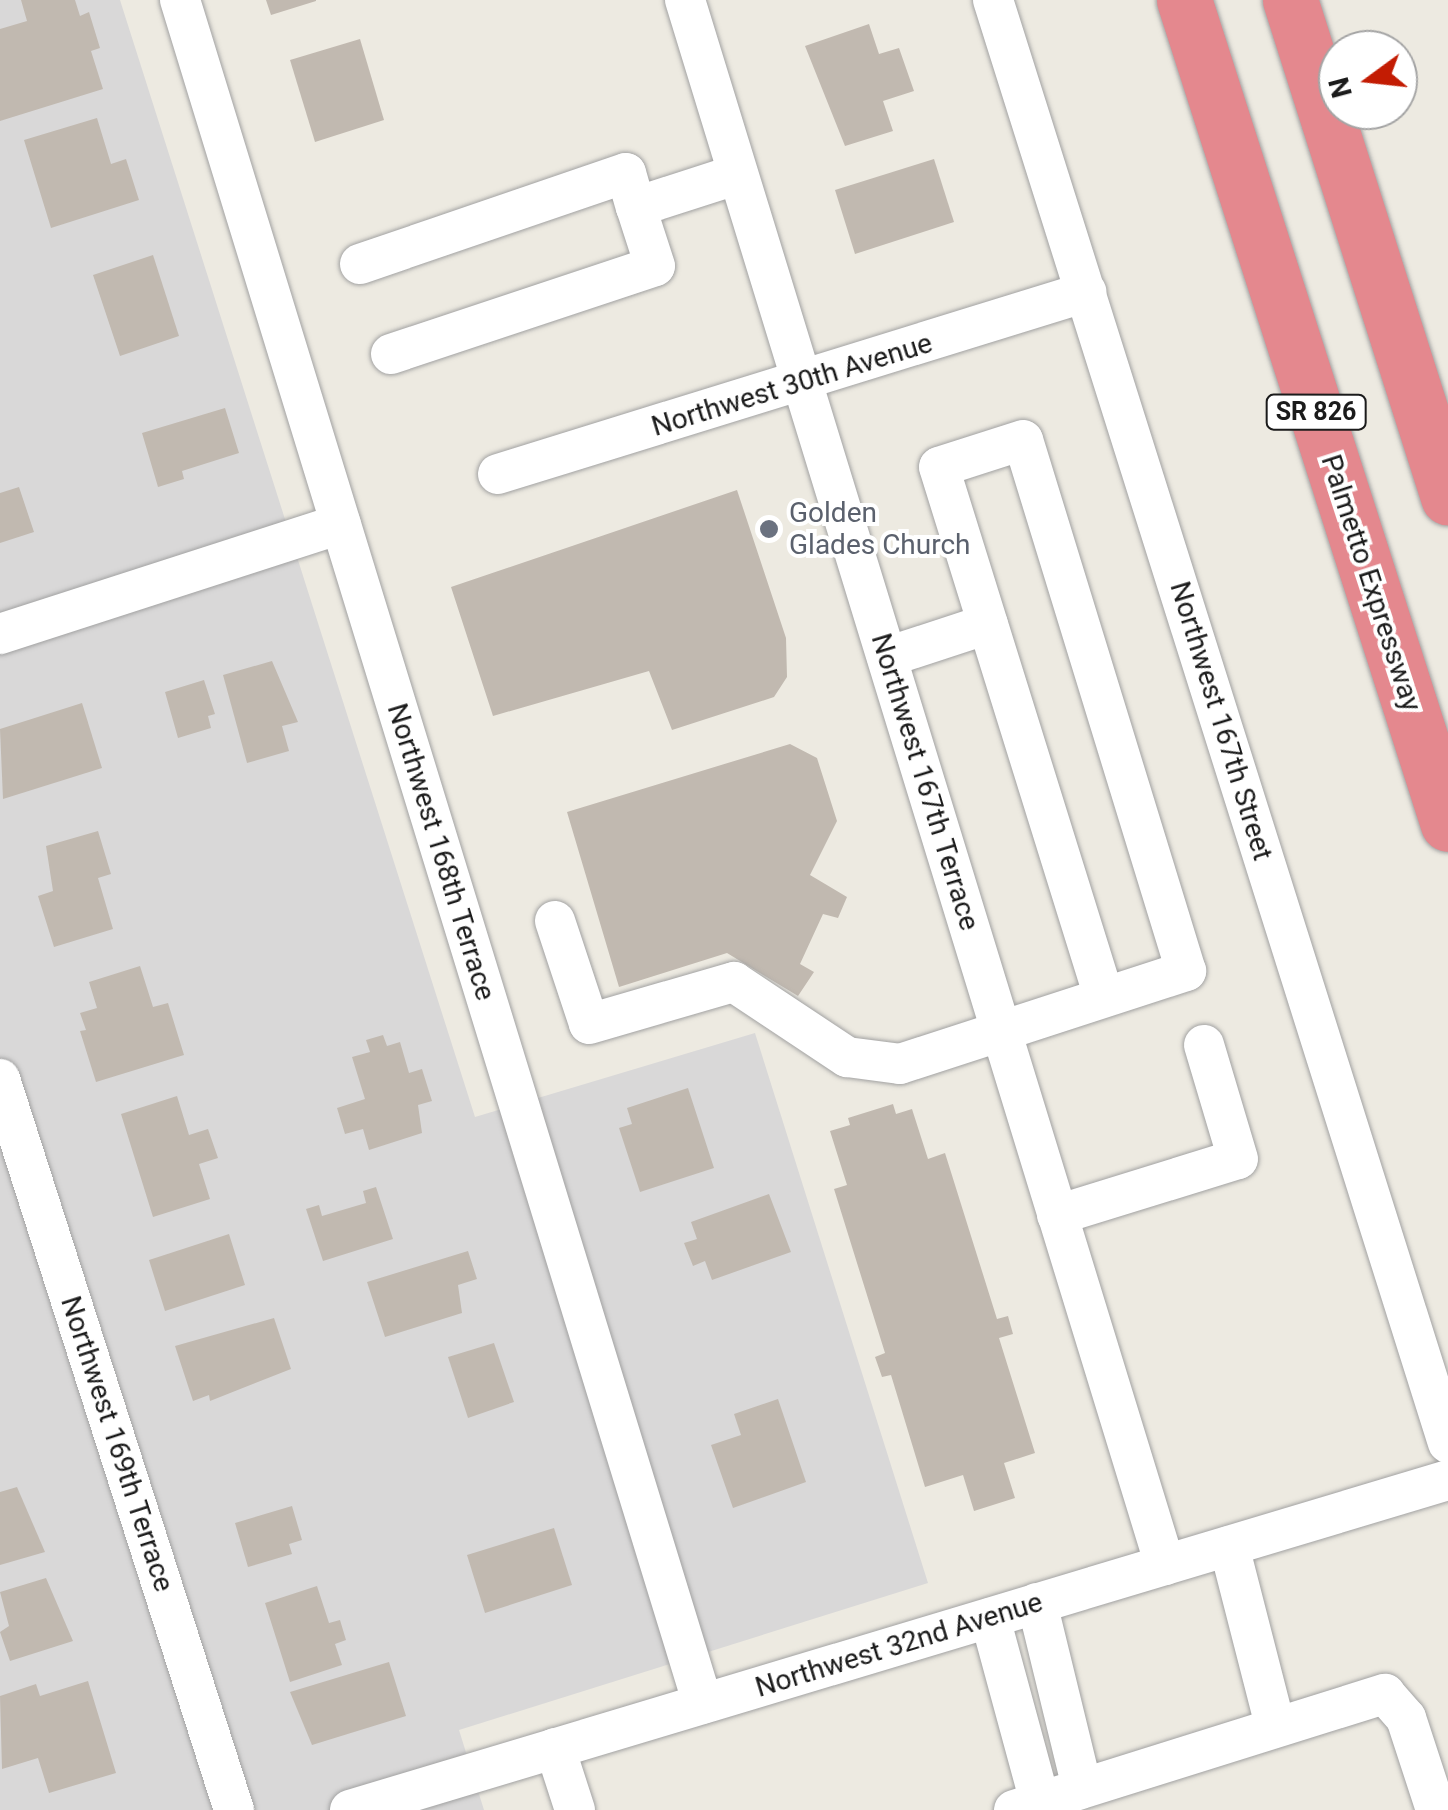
<!DOCTYPE html>
<html>
<head>
<meta charset="utf-8">
<style>
	body { margin:0 }
	#map { position:relative; width:1448px; height:1810px; overflow:hidden; background:#edeae1; font-family:Roboto,sans-serif }
	div>[style] { position:absolute }
	.residential>* { inset:0; background:#d9d8d8 }
	.building>* { inset:0; background:#c1b9b0 }
	.roads { filter:drop-shadow(0 0 2px #a2a2a2) drop-shadow(0 0 2px #a2a2a2) }
	.minor>* { height:40px; margin:-20px; padding:0 20px; transform-origin:20px; border-radius:20px; background:#fff }
	.highway>* { height:55px; margin:-27.5px; padding:0 27.5px; transform-origin:27.5px; border-radius:27.5px; background:#e4888e }
	.dots>* { width:28px; height:28px; translate:-50% -50%; box-sizing:border-box; border:5px solid #fff; border-radius:50% }
	span { translate:-50% -50%; white-space:nowrap; text-align:center; line-height:1.15; -webkit-text-stroke:8px #fff; paint-order:stroke }
	.shield-label span { padding:2px 8px; background:#fff; border:2px solid; border-radius:8px; -webkit-text-stroke-width:0 }
	.shield-label { font-size:25px; color:#1b1b1b; font-weight:700 }
	.street-label { font-size:28px; color:#1b1b1b }
	.worship-label { font-size:28px; color:#5b616d }
	.left { translate:0 -50%; text-align:left }
	.north { position:absolute; left:1318px; top:30px; width:100px; height:100px; box-sizing:border-box; background:#fff; border:2px solid #a4a4a4; border-radius:50%; rotate:255deg; font-size:28px; font-weight:700; line-height:40px; text-align:center; color:#1b1b1b }
	.north::after { content:''; display:block; margin:auto; width:35px; height:45px; background:#c31c03; clip-path:polygon(50% 0,100% 100%,50% 72%,0 100%) }
</style>
</head>
<body>
<div id="map">
	<div class="residential">
		<i style="clip-path:polygon(0 0,120px 0,475px 1117px,755px 1033px,928px 1583px,459px 1730px,484px 1810px,0 1810px)"></i>
	</div>
	<div class="building">
		<i style="clip-path:polygon(21px 0,75px 0,80px 16px,89px 12px,100px 48px,91px 51px,103px 89px,0 121px,0 29px,27px 21px)"></i>
		<i style="clip-path:polygon(266px 0,316px 0,316px 1px,271px 15px)"></i>
		<i style="clip-path:polygon(869px 24px,879px 54px,899px 48px,914px 91px,883px 101px,893px 131px,845px 146px,805px 46px)"></i>
		<i style="clip-path:polygon(360px 39px,384px 120px,315px 142px,290px 60px)"></i>
		<i style="clip-path:polygon(97px 118px,111px 164px,126px 159px,139px 200px,51px 228px,24px 140px)"></i>
		<i style="clip-path:polygon(934px 159px,954px 222px,855px 254px,835px 190px)"></i>
		<i style="clip-path:polygon(153px 255px,179px 336px,120px 356px,93px 275px)"></i>
		<i style="clip-path:polygon(225px 408px,239px 453px,182px 471px,184px 479px,158px 487px,142px 433px)"></i>
		<i style="clip-path:polygon(19px 487px,34px 532px,0 543px,0 493px)"></i>
		<i style="clip-path:polygon(737px 490px,786px 638px,787px 677px,774px 697px,672px 730px,649px 671px,493px 716px,451px 587px)"></i>
		<i style="clip-path:polygon(272px 661px,298px 722px,282px 726px,289px 751px,247px 763px,223px 675px)"></i>
		<i style="clip-path:polygon(204px 680px,215px 714px,208px 716px,211px 728px,178px 738px,165px 692px)"></i>
		<i style="clip-path:polygon(82px 703px,102px 768px,3px 799px,0 729px)"></i>
		<i style="clip-path:polygon(790px 744px,817px 758px,837px 821px,810px 875px,847px 897px,838px 918px,823px 914px,800px 964px,814px 972px,798px 996px,727px 953px,619px 987px,567px 812px)"></i>
		<i style="clip-path:polygon(98px 831px,111px 874px,98px 878px,113px 929px,54px 947px,38px 896px,53px 891px,46px 846px)"></i>
		<i style="clip-path:polygon(140px 966px,153px 1007px,168px 1003px,184px 1055px,96px 1082px,80px 1031px,86px 1030px,80px 1013px,97px 1008px,89px 982px)"></i>
		<i style="clip-path:polygon(383px 1035px,387px 1046px,400px 1042px,409px 1073px,422px 1069px,432px 1101px,418px 1105px,422px 1133px,369px 1150px,363px 1129px,345px 1134px,337px 1108px,365px 1099px,352px 1057px,370px 1052px,366px 1040px)"></i>
		<i style="clip-path:polygon(688px 1088px,714px 1168px,640px 1192px,619px 1128px,632px 1124px,627px 1108px)"></i>
		<i style="clip-path:polygon(177px 1096px,189px 1135px,208px 1129px,218px 1158px,199px 1164px,210px 1199px,153px 1217px,121px 1114px)"></i>
		<i style="clip-path:polygon(893px 1104px,896px 1114px,912px 1109px,928px 1159px,945px 1153px,997px 1319px,1008px 1316px,1013px 1334px,999px 1338px,1035px 1453px,1004px 1463px,1015px 1498px,974px 1511px,963px 1475px,925px 1487px,891px 1375px,882px 1377px,875px 1357px,885px 1353px,834px 1189px,847px 1185px,830px 1131px,850px 1125px,848px 1118px)"></i>
		<i style="clip-path:polygon(376px 1187px,393px 1239px,323px 1261px,306px 1209px,319px 1205px,322px 1216px,366px 1203px,363px 1191px)"></i>
		<i style="clip-path:polygon(769px 1194px,791px 1252px,712px 1280px,705px 1261px,693px 1266px,684px 1243px,697px 1239px,691px 1222px)"></i>
		<i style="clip-path:polygon(229px 1234px,245px 1285px,165px 1311px,149px 1260px)"></i>
		<i style="clip-path:polygon(468px 1251px,477px 1279px,458px 1285px,462px 1313px,385px 1337px,367px 1282px)"></i>
		<i style="clip-path:polygon(274px 1318px,291px 1369px,210px 1401px,209px 1395px,193px 1401px,175px 1346px)"></i>
		<i style="clip-path:polygon(494px 1343px,514px 1402px,468px 1418px,448px 1357px)"></i>
		<i style="clip-path:polygon(778px 1399px,806px 1482px,733px 1508px,711px 1445px,741px 1435px,734px 1414px)"></i>
		<i style="clip-path:polygon(17px 1487px,45px 1552px,0 1565px,0 1492px)"></i>
		<i style="clip-path:polygon(292px 1506px,302px 1540px,289px 1544px,292px 1554px,248px 1567px,235px 1523px)"></i>
		<i style="clip-path:polygon(554px 1528px,572px 1585px,485px 1613px,467px 1555px)"></i>
		<i style="clip-path:polygon(46px 1578px,73px 1641px,10px 1661px,0 1632px,9px 1626px,0 1592px)"></i>
		<i style="clip-path:polygon(317px 1586px,329px 1623px,340px 1620px,346px 1640px,335px 1644px,342px 1665px,290px 1682px,265px 1603px)"></i>
		<i style="clip-path:polygon(389px 1662px,406px 1716px,312px 1745px,290px 1692px)"></i>
		<i style="clip-path:polygon(88px 1681px,116px 1773px,49px 1793px,38px 1758px,2px 1769px,0 1696px,36px 1684px,40px 1696px)"></i>
	</div>
	<div class="roads">
		<div class="minor">
			<i style="left:180px;top:0;width:1782px;rotate:72.94deg"></i>
			<i style="left:685px;top:0;width:1637px;rotate:72.95deg"></i>
			<i style="left:993px;top:0;width:1513px;rotate:72.5deg"></i>
			<i style="left:360px;top:264px;width:281px;rotate:-18.9deg"></i>
			<i style="left:626px;top:173px;width:35px;rotate:74deg"></i>
			<i style="left:636px;top:207px;width:107px;rotate:-17.9deg"></i>
			<i style="left:391px;top:354px;width:278px;rotate:-18.4deg"></i>
			<i style="left:655px;top:266px;width:62px;rotate:-107.9deg"></i>
			<i style="left:498px;top:474px;width:616px;rotate:-17.2deg"></i>
			<i style="left:0;top:634px;width:358px;rotate:-17.9deg"></i>
			<i style="left:887px;top:657px;width:106px;rotate:-18.1deg"></i>
			<i style="left:555px;top:921px;width:108px;rotate:71.7deg"></i>
			<i style="left:589px;top:1024px;width:151px;rotate:-16.2deg"></i>
			<i style="left:734px;top:982px;width:136px;rotate:33.6deg"></i>
			<i style="left:847px;top:1057px;width:53px;rotate:7.5deg"></i>
			<i style="left:900px;top:1064px;width:301px;rotate:-18deg"></i>
			<i style="left:1186px;top:971px;width:555px;rotate:-107.06deg"></i>
			<i style="left:1023px;top:440px;width:88px;rotate:162.2deg"></i>
			<i style="left:939px;top:467px;width:555px;rotate:72.71deg"></i>
			<i style="left:0;top:1079px;width:768px;rotate:72.25deg"></i>
			<i style="left:1057px;top:1215px;width:189px;rotate:-17.2deg"></i>
			<i style="left:1238px;top:1159px;width:119px;rotate:-106.6deg"></i>
			<i style="left:1229px;top:1546px;width:185px;rotate:75.6deg"></i>
			<i style="left:1037px;top:1603px;width:190px;rotate:76.3deg"></i>
			<i style="left:990px;top:1618px;width:191px;rotate:74.8deg"></i>
			<i style="left:555px;top:1748px;width:65px;rotate:72.1deg"></i>
			<i style="left:350px;top:1810px;width:1147px;rotate:-16.73deg"></i>
			<i style="left:1014px;top:1810px;width:389px;rotate:-17.4deg"></i>
			<i style="left:1385px;top:1694px;width:32px;rotate:49deg"></i>
			<i style="left:1406px;top:1718px;width:97px;rotate:71.9deg"></i>
		</div>
		<div class="highway">
			<i style="left:1184px;top:0;width:865px;rotate:72.24deg"></i>
			<i style="left:1290px;top:0;width:522px;rotate:72.36deg"></i>
		</div>
	</div>
	<div class="dots">
		<i style="left:769px;top:529px;background:#6b7280"></i>
	</div>
	<div class="shield-label">
		<span style="left:1316px;top:412px">SR 826</span>
	</div>
	<div class="street-label">
		<span style="left:792px;top:385px;rotate:-17deg">Northwest 30th Avenue</span>
		<span style="left:1371px;top:583px;rotate:72deg">Palmetto Expressway</span>
		<span style="left:1221px;top:721px;rotate:73deg">Northwest 167th Street</span>
		<span style="left:925px;top:782px;rotate:73deg">Northwest 167th Terrace</span>
		<span style="left:441px;top:852px;rotate:73deg">Northwest 168th Terrace</span>
		<span style="left:117px;top:1444px;rotate:72deg">Northwest 169th Terrace</span>
		<span style="left:899px;top:1645px;rotate:-17deg">Northwest 32nd Avenue</span>
	</div>
	<div class="worship-label">
		<span class="left" style="left:789px;top:529px">Golden<br>Glades Church</span>
	</div>
	<div class="north">N</div>
</div>
</body>
</html>
